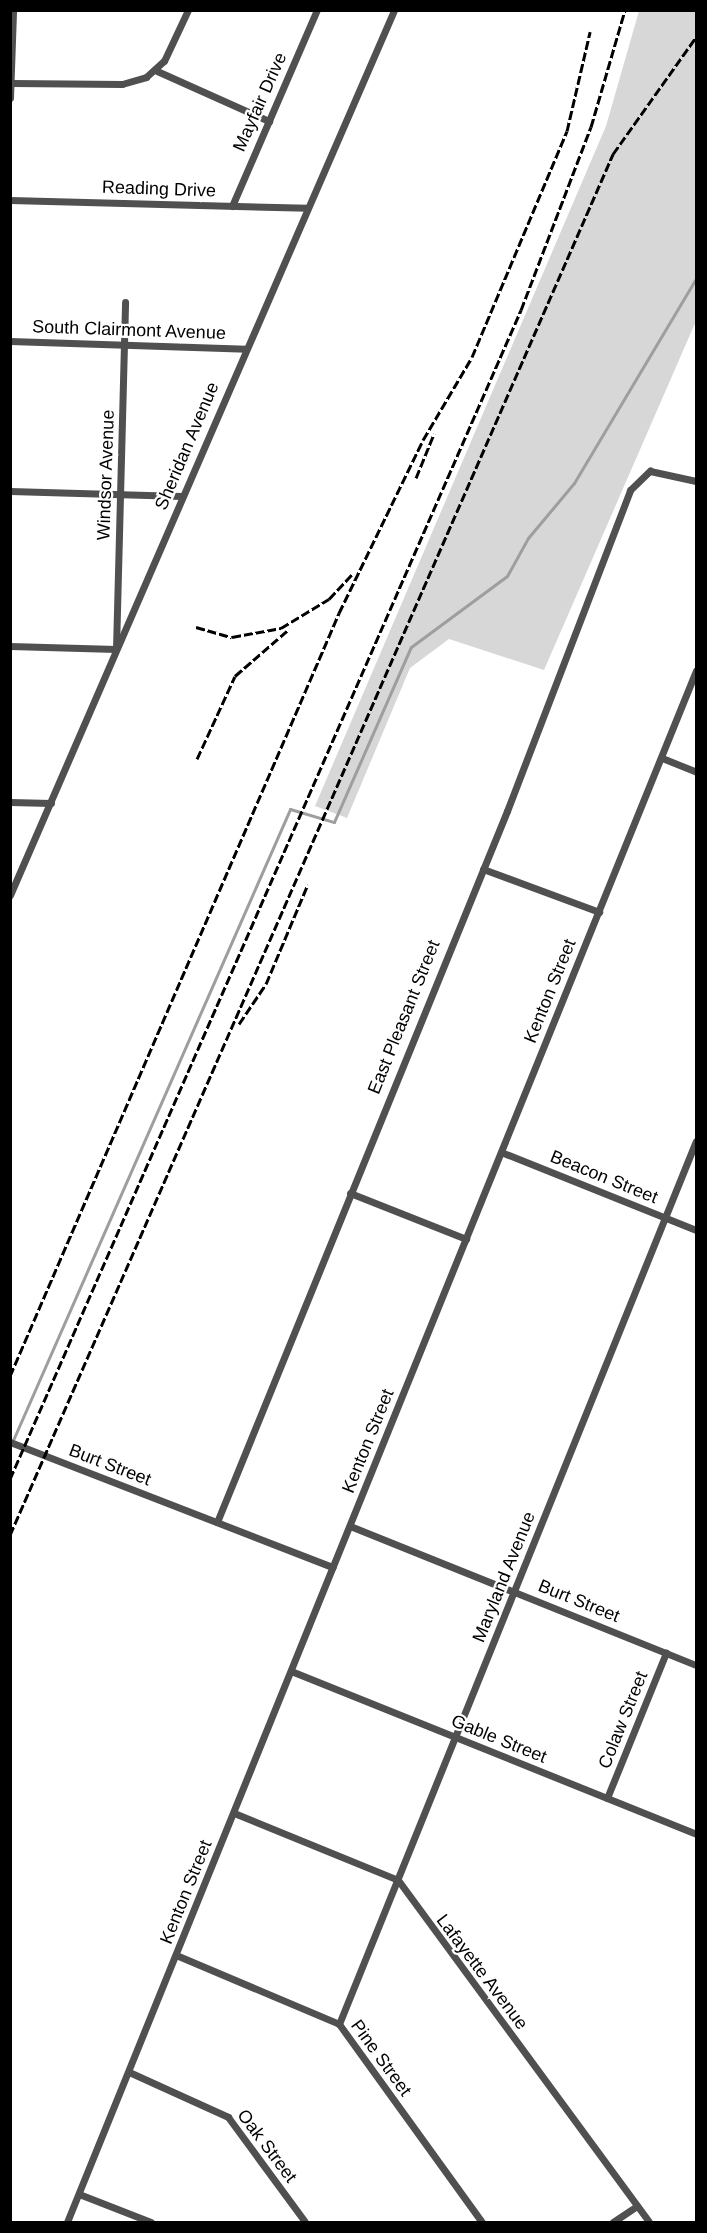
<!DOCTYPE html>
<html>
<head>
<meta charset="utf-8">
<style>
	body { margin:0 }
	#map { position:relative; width:707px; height:2233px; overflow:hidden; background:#fff; font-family:Helvetica,sans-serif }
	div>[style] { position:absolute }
	.green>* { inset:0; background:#d7d7d7 }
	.stream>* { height:3px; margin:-1.5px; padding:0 1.5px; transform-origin:1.5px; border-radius:1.5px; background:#9e9e9e }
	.street>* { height:7px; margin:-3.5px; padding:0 3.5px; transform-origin:3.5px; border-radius:3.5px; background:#505050 }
	.rail>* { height:3px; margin-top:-1.5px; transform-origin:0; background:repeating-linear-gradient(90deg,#000 0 9px,transparent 0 12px) }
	span { translate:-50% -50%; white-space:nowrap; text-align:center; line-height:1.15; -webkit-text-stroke:4.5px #fff; paint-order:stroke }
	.street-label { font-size:18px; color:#000 }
	.frame { position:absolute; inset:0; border:12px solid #000; pointer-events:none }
</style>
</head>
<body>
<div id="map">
	<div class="green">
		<i style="clip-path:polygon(639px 11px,696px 11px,696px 321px,544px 670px,449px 639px,410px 668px,347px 818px,315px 806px,606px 126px)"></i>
	</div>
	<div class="stream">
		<i style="left:10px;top:1447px;width:697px;rotate:-66.3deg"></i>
		<i style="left:290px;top:809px;width:46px;rotate:16.5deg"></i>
		<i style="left:334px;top:822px;width:191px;rotate:-66.3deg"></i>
		<i style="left:411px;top:647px;width:119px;rotate:-36.5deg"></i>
		<i style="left:507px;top:576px;width:43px;rotate:-61.1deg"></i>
		<i style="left:528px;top:538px;width:72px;rotate:-50.1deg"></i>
		<i style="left:574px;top:483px;width:239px;rotate:-59.2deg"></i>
	</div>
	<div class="street">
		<i style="left:157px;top:71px;width:123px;rotate:24.1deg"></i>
		<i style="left:12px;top:83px;width:110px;rotate:0.5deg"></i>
		<i style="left:122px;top:84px;width:25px;rotate:-16deg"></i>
		<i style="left:146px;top:77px;width:24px;rotate:-42deg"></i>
		<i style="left:164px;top:61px;width:56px;rotate:-64.8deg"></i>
		<i style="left:10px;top:98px;width:88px;rotate:-88deg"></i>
		<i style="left:10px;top:200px;width:297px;rotate:1.5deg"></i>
		<i style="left:232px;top:206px;width:214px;rotate:-66.6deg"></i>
		<i style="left:10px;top:341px;width:236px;rotate:1.9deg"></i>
		<i style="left:10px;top:491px;width:172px;rotate:1.7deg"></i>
		<i style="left:10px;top:646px;width:106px;rotate:1.6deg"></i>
		<i style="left:116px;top:649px;width:347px;rotate:-88.5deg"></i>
		<i style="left:662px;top:758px;width:37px;rotate:22deg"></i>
		<i style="left:10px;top:802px;width:41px;rotate:1.4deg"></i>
		<i style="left:483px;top:869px;width:124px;rotate:20.3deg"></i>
		<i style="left:10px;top:895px;width:965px;rotate:-66.54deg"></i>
		<i style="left:501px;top:1152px;width:210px;rotate:21.8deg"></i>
		<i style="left:350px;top:1193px;width:125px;rotate:21.6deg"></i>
		<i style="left:10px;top:1442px;width:346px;rotate:21.2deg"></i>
		<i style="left:217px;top:1522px;width:768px;rotate:-67.81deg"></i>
		<i style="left:507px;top:811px;width:344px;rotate:-69deg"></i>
		<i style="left:630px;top:490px;width:28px;rotate:-44deg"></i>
		<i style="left:650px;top:471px;width:47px;rotate:12.3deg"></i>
		<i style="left:350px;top:1526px;width:373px;rotate:21.9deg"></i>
		<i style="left:291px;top:1671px;width:437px;rotate:21.9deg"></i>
		<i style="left:607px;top:1798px;width:157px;rotate:-67.9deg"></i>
		<i style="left:234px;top:1813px;width:177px;rotate:22.2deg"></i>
		<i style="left:398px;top:1880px;width:424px;rotate:53.7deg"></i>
		<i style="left:176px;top:1955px;width:177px;rotate:22.9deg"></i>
		<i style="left:339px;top:2024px;width:244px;rotate:54.2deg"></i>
		<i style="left:339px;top:2024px;width:952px;rotate:-67.99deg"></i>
		<i style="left:129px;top:2072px;width:109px;rotate:24.4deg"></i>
		<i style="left:228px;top:2117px;width:130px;rotate:53.7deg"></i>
		<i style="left:79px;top:2194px;width:77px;rotate:21.3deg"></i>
		<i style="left:67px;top:2222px;width:1674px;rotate:-67.93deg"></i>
		<i style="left:613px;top:2222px;width:29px;rotate:-34deg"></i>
	</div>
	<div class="rail">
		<i style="left:416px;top:478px;width:48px;rotate:-67.8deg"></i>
		<i style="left:196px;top:627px;width:37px;rotate:16deg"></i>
		<i style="left:232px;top:637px;width:50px;rotate:-10.4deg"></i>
		<i style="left:281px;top:628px;width:56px;rotate:-31.1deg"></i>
		<i style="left:329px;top:599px;width:35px;rotate:-47deg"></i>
		<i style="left:197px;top:759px;width:91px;rotate:-65.4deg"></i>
		<i style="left:235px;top:676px;width:70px;rotate:-41deg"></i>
		<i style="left:239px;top:1024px;width:48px;rotate:-56deg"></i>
		<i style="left:266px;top:984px;width:108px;rotate:-67.2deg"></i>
		<i style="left:10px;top:1376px;width:831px;rotate:-66.67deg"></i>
		<i style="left:339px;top:613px;width:192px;rotate:-64.1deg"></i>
		<i style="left:423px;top:440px;width:96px;rotate:-59.4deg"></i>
		<i style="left:472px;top:357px;width:245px;rotate:-67.2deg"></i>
		<i style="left:567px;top:131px;width:102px;rotate:-76.9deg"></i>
		<i style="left:10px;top:1479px;width:1276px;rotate:-66.39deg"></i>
		<i style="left:521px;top:310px;width:196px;rotate:-69.1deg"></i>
		<i style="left:591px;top:127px;width:122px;rotate:-73.8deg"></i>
		<i style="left:10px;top:1535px;width:1507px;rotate:-66.41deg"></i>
		<i style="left:613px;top:154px;width:143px;rotate:-54.6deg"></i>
	</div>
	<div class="street-label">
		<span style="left:260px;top:102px;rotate:-66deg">Mayfair Drive</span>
		<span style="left:159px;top:189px;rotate:2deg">Reading Drive</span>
		<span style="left:129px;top:330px;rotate:2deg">South Clairmont Avenue</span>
		<span style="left:187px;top:446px;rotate:-67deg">Sheridan Avenue</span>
		<span style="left:106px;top:475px;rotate:-88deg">Windsor Avenue</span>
		<span style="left:550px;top:991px;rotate:-68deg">Kenton Street</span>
		<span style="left:404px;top:1017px;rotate:-68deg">East Pleasant Street</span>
		<span style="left:604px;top:1177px;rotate:22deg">Beacon Street</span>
		<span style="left:368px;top:1441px;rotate:-68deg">Kenton Street</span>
		<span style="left:110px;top:1465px;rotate:21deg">Burt Street</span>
		<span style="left:504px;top:1577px;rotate:-68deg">Maryland Avenue</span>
		<span style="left:579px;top:1601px;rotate:22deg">Burt Street</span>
		<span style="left:623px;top:1720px;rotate:-68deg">Colaw Street</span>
		<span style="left:499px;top:1739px;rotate:22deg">Gable Street</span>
		<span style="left:186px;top:1892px;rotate:-68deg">Kenton Street</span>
		<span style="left:482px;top:1972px;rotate:53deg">Lafayette Avenue</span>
		<span style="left:381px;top:2058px;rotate:54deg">Pine Street</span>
		<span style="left:267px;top:2146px;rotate:53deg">Oak Street</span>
	</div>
	<div class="frame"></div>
</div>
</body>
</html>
